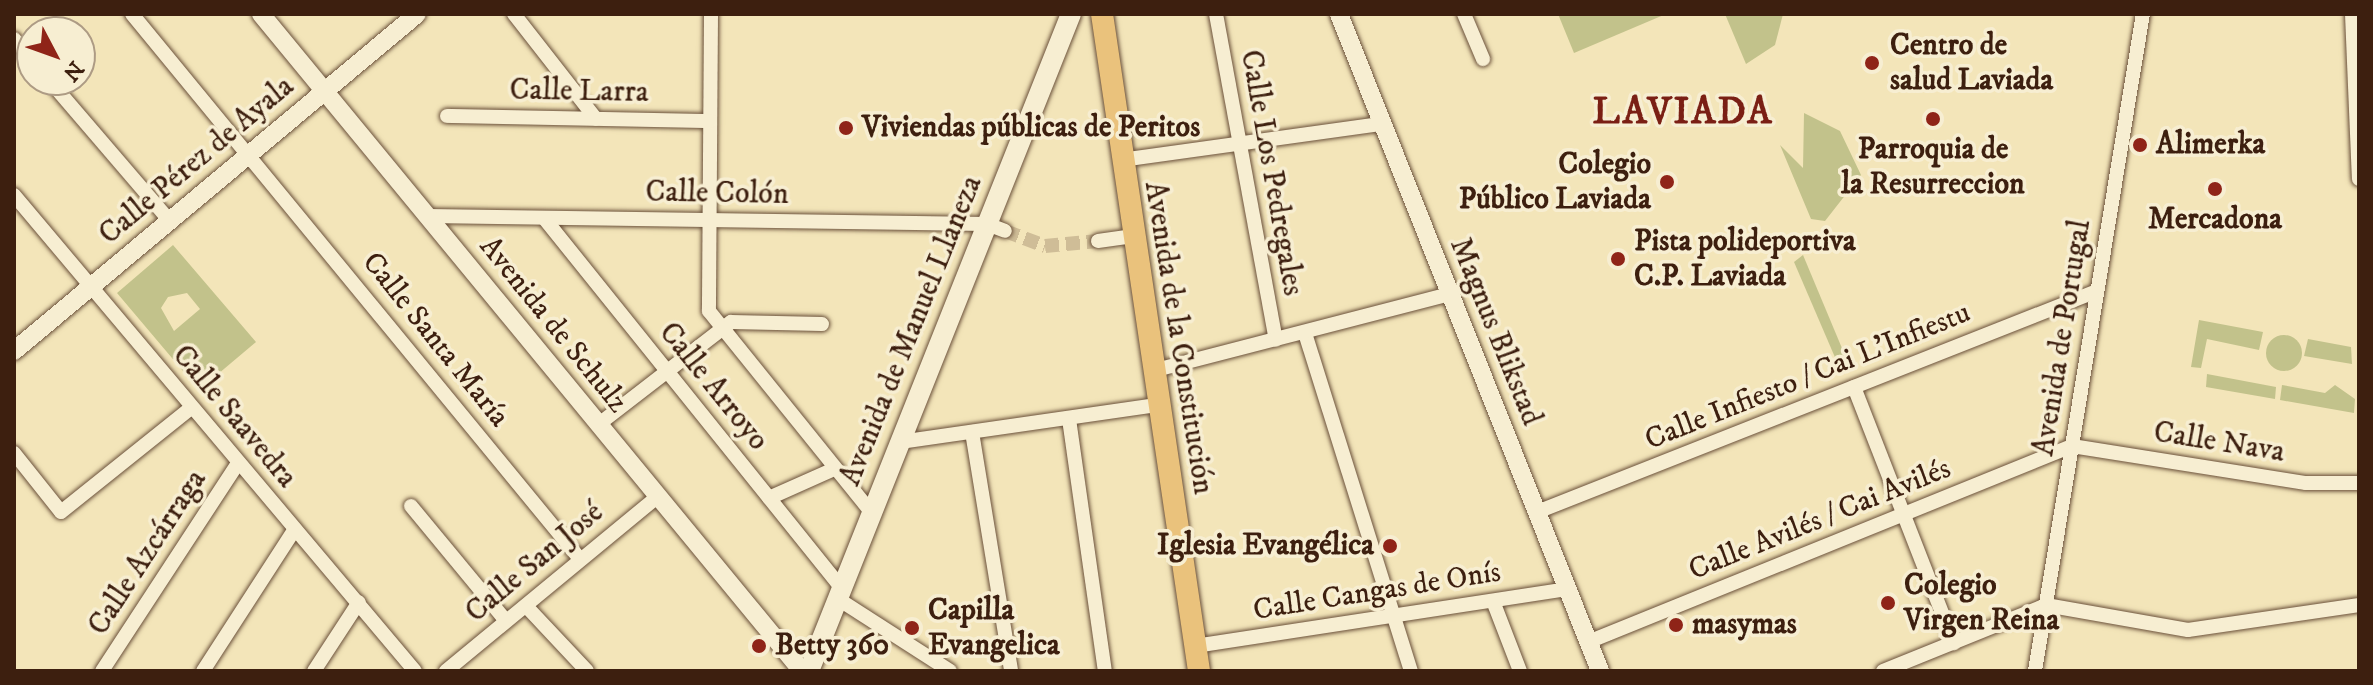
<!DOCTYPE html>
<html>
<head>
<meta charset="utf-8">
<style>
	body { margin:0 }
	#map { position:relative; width:2373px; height:685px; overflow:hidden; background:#f3e5b9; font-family:"IM FELL DW Pica",serif }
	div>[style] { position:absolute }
	.green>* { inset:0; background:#c2c28b }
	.round { border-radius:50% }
	.minor-tunnel>* { height:14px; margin-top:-7px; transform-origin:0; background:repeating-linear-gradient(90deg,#cfbd97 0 14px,transparent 0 21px) }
	.roads { filter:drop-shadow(0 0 2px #6a503a) drop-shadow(0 0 2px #6a503a) }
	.minor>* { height:14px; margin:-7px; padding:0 7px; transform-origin:7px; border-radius:7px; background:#f7eed2 }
	.tertiary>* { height:18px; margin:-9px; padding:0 9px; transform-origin:9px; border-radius:9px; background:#f7eed2 }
	.secondary>* { height:20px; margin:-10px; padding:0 10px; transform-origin:10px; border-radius:10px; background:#f7eed2 }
	.primary>* { height:22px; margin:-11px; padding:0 11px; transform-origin:11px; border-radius:11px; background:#eac27c }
	.dots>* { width:22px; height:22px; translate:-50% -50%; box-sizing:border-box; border:4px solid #f7eed2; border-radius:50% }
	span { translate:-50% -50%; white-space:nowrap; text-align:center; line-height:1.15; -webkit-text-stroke:7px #f7eed2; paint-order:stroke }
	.poi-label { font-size:30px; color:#3d1f0f; font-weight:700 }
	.left { translate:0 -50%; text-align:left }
	.right { translate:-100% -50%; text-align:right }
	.street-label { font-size:30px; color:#3d1f0f }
	.district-label { font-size:38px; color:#7a1f14; font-weight:700; letter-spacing:2px }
	.frame { position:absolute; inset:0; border:16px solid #3d1f0f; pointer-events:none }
	.north { position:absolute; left:16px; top:16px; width:80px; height:80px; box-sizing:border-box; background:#f7eed2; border:2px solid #ad9b84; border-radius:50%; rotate:131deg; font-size:22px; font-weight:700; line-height:32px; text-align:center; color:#3d1f0f }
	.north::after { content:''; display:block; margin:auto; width:28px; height:36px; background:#8f2418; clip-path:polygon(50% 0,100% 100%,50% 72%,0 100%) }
</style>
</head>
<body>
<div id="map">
	<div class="green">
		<i style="clip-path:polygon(1558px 14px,1666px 14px,1574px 53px)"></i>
		<i style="clip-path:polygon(1725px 14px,1783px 14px,1775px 45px,1746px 64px)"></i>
		<i style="clip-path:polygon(1804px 113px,1840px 131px,1861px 175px,1825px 221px,1811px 219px,1780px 145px,1803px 168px)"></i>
		<i style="clip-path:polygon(evenodd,173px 245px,256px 342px,199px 390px,117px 293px,173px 245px,187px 293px,200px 309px,174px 331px,161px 308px,168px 297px,187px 293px)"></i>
		<i style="clip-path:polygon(1803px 255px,1849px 365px,1840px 369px,1794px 262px)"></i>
		<i style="clip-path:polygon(2199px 320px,2263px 332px,2259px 350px,2207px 339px,2201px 368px,2191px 367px)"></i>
		<i class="round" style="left:2266px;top:335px;width:36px;height:36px"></i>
		<i style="clip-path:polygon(2308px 339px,2351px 347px,2352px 364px,2304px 356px)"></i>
		<i style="clip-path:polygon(2207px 374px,2276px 387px,2275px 399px,2206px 387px)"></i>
		<i style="clip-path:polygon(2282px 385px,2325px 393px,2335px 385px,2355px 399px,2354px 413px,2280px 400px)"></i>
	</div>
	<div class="minor-tunnel">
		<i style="left:1005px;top:231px;width:43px;rotate:20.6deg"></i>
		<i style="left:1045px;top:246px;width:53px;rotate:-5.4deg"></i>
	</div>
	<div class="roads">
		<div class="minor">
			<i style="left:132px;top:14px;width:705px;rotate:50.58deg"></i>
			<i style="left:514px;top:14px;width:133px;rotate:52deg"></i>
			<i style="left:711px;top:14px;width:297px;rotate:90.4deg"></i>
			<i style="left:709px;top:311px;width:260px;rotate:51.1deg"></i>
			<i style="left:1216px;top:14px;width:331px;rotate:79.6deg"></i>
			<i style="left:1464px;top:14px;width:49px;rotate:67.1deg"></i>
			<i style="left:2352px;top:14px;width:165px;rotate:87.6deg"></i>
			<i style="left:14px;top:39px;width:28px;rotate:49deg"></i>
			<i style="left:49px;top:80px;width:186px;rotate:49.4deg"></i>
			<i style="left:447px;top:116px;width:263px;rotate:1.1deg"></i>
			<i style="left:1121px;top:160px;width:262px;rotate:-7.9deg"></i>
			<i style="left:14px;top:195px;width:622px;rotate:49.89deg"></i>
			<i style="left:428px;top:216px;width:559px;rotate:0.82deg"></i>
			<i style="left:987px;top:224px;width:19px;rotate:21deg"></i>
			<i style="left:544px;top:218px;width:475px;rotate:51.2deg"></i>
			<i style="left:1098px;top:241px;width:34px;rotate:-8deg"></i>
			<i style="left:1305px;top:333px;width:354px;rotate:72.6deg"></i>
			<i style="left:1152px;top:371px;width:307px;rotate:-14.5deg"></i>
			<i style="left:1854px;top:387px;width:275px;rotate:68.7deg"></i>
			<i style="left:1069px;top:419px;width:255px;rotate:81.9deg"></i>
			<i style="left:599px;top:424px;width:167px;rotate:-37.7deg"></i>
			<i style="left:731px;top:322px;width:91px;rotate:1.3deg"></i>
			<i style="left:972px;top:432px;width:242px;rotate:80.7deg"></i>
			<i style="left:900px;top:442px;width:261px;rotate:-8.2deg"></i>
			<i style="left:2072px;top:446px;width:237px;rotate:9deg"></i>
			<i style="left:2306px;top:483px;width:53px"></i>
			<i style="left:14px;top:453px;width:75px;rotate:51.5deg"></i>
			<i style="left:61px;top:512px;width:166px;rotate:-38.7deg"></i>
			<i style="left:769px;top:498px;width:71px;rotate:-24deg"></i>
			<i style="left:411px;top:506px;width:149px;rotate:50.4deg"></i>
			<i style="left:1537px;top:512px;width:602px;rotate:-21.54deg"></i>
			<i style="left:838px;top:599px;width:133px;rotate:32.7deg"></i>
			<i style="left:1493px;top:601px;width:75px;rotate:68.9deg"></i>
			<i style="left:526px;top:606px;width:89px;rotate:46.8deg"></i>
			<i style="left:1588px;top:642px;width:522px;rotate:-22.05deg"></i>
			<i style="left:1195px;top:646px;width:376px;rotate:-8.7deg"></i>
			<i style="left:102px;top:671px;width:249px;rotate:-56.8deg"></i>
			<i style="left:203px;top:671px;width:169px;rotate:-57.1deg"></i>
			<i style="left:314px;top:671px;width:82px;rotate:-56.9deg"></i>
			<i style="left:446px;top:671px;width:275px;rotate:-39.5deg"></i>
			<i style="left:1883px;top:671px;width:176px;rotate:-22deg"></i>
			<i style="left:2046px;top:605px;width:144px;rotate:10deg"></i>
			<i style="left:2188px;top:630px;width:173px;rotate:-8.3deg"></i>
			<i style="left:2035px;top:671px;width:666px;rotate:-80.67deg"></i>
		</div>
		<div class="tertiary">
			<i style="left:261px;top:14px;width:851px;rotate:50.53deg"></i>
			<i style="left:1339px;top:14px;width:707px;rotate:68.33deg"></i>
			<i style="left:14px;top:351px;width:525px;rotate:-39.9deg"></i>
		</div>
		<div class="secondary">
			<i style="left:809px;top:671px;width:707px;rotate:-68.26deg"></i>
		</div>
		<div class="primary">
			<i style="left:1102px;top:14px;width:664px;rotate:81.6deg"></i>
		</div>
	</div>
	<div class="dots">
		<i style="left:1872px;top:63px;background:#8f2418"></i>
		<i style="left:1933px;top:119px;background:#8f2418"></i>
		<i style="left:846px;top:128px;background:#8f2418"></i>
		<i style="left:2140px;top:145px;background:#8f2418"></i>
		<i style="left:1667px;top:182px;background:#8f2418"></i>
		<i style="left:2215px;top:189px;background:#8f2418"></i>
		<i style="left:1618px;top:259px;background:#8f2418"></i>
		<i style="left:1390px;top:546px;background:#8f2418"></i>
		<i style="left:1888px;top:603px;background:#8f2418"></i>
		<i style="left:1676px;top:625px;background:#8f2418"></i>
		<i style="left:912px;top:628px;background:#8f2418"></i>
		<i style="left:759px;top:646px;background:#8f2418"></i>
	</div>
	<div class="poi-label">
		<span class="left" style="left:1890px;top:63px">Centro de<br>salud Laviada</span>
		<span class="left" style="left:862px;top:128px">Viviendas públicas de Peritos</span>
		<span class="left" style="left:2156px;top:145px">Alimerka</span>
		<span style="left:1933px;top:167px">Parroquia de<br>la Resurreccion</span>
		<span class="right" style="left:1651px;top:182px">Colegio<br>Público Laviada</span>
		<span style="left:2215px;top:220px">Mercadona</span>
		<span class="left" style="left:1634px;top:259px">Pista polideportiva<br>C.P. Laviada</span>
		<span class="right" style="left:1374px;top:546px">Iglesia Evangélica</span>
		<span class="left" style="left:1904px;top:603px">Colegio<br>Virgen Reina</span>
		<span class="left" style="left:928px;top:628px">Capilla<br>Evangelica</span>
		<span class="left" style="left:1692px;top:625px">masymas</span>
		<span class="left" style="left:775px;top:646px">Betty 360</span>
	</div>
	<div class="street-label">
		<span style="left:579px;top:92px;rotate:1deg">Calle Larra</span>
		<span style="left:197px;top:161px;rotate:-40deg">Calle Pérez de Ayala</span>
		<span style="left:1271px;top:173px;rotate:80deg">Calle Los Pedregales</span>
		<span style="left:717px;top:194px;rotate:1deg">Calle Colón</span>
		<span style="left:553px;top:325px;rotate:51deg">Avenida de Schulz</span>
		<span style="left:912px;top:331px;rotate:-68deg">Avenida de Manuel Llaneza</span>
		<span style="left:1495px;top:332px;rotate:68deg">Magnus Blikstad</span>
		<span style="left:1178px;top:338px;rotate:81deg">Avenida de la Constitución</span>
		<span style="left:2063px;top:338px;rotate:-81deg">Avenida de Portugal</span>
		<span style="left:435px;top:340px;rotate:51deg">Calle Santa María</span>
		<span style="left:1808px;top:377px;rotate:-22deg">Calle Infiesto / Cai L'Infiestu</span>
		<span style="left:713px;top:387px;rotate:51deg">Calle Arroyo</span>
		<span style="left:234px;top:417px;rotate:50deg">Calle Saavedra</span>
		<span style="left:2219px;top:443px;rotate:9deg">Calle Nava</span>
		<span style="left:1820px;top:520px;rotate:-22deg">Calle Avilés / Cai Avilés</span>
		<span style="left:148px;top:553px;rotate:-57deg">Calle Azcárraga</span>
		<span style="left:535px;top:563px;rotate:-40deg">Calle San José</span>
		<span style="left:1377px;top:592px;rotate:-9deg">Calle Cangas de Onís</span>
	</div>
	<div class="district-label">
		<span style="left:1683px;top:113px">LAVIADA</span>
	</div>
	<div class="frame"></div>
	<div class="north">N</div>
</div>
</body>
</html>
